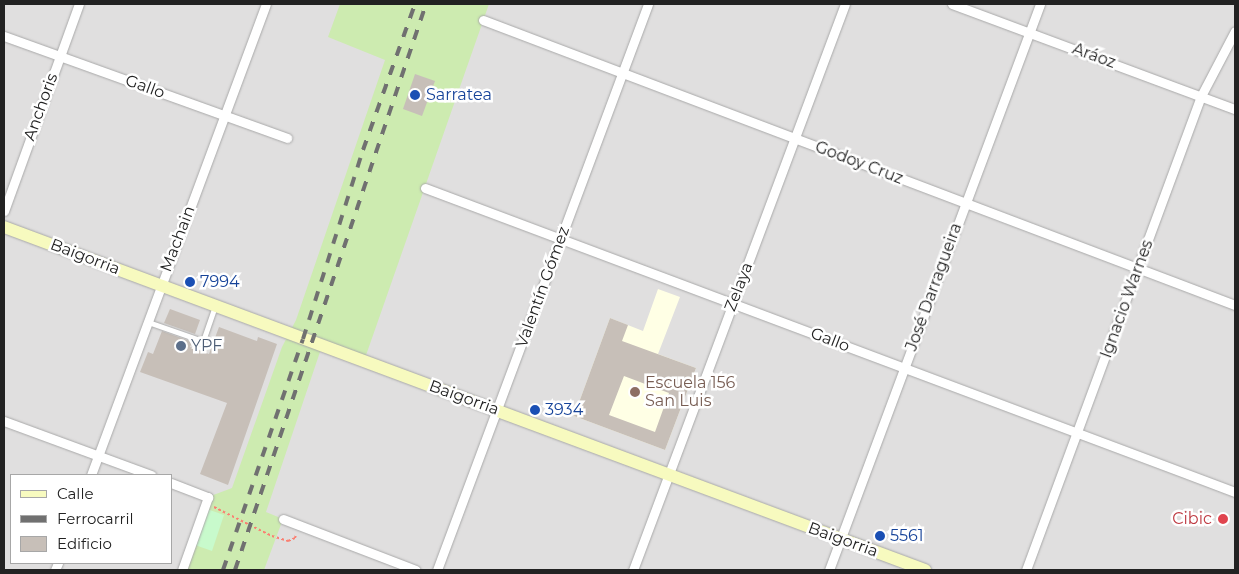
<!DOCTYPE html>
<html>
<head>
<meta charset="utf-8">
<style>
	body { margin:0 }
	#map { position:relative; width:1239px; height:574px; overflow:hidden; background:#f2efe9; font-family:Montserrat,sans-serif }
	div>[style] { position:absolute }
	.residential>* { inset:0; background:#e0dfdf }
	.education>* { inset:0; background:#ffffe5 }
	.grass>* { inset:0; background:#cdebb0 }
	.park>* { inset:0; background:#c8facc }
	.building>* { inset:0; background:#c7bfb8 }
	.path>* { height:2px; margin-top:-1px; transform-origin:0; background:repeating-linear-gradient(90deg,#fa8072 0 2.5px,transparent 0 5px) }
	.roads { filter:drop-shadow(0 0 1px #a9a9a9) drop-shadow(0 0 1px #a9a9a9) }
	.lane>* { height:4.5px; margin:-2.25px; padding:0 2.25px; transform-origin:2.25px; border-radius:2.25px; background:#fff }
	.street>* { height:9px; margin:-4.5px; padding:0 4.5px; transform-origin:4.5px; border-radius:4.5px; background:#fff }
	.secondary>* { height:12px; margin:-6px; padding:0 6px; transform-origin:6px; border-radius:6px; background:#f7fabf }
	.rail>* { height:4px; margin-top:-2px; transform-origin:0; background:repeating-linear-gradient(90deg,#707070 0 10px,transparent 0 20px) }
	.dots>* { width:14px; height:14px; translate:-50% -50%; box-sizing:border-box; border:2px solid #fff; border-radius:50% }
	span { translate:-50% -50%; white-space:nowrap; text-align:center; line-height:1.15; -webkit-text-stroke:5px #fff; paint-order:stroke }
	.street-label { font-size:16px; color:#222 }
	.transit-label { font-size:16px; color:#164399 }
	.left { translate:0 -50%; text-align:left }
	.service-label { font-size:16px; color:#4e5e75 }
	.education-label { font-size:16px; color:#785e54 }
	.health-label { font-size:16px; color:#be3a42 }
	.right { translate:-100% -50%; text-align:right }
	.frame { position:absolute; inset:0; border:5px solid #222; pointer-events:none }
	.legend { position:absolute; left:10px; top:474px; width:162px; height:90px; box-sizing:border-box; background:#fff; border:1px solid #a7a7a7; margin:0; padding:6px 9px; list-style:none; font-size:15px; color:#222 }
	.legend li { display:flex; align-items:center; gap:10px; height:25px }
	.legend b { width:25px; border:1px solid #a7a7a7 }
</style>
</head>
<body>
<div id="map">
	<div class="residential">
		<i style="clip-path:polygon(evenodd,4px 4px,1235px 4px,1235px 570px,4px 570px,4px 4px,11px 475px,171px 475px,171px 563px,11px 563px,11px 475px)"></i>
	</div>
	<div class="education">
		<i style="clip-path:polygon(658px 289px,680px 297px,658px 354px,696px 368px,665px 450px,574px 416px,610px 318px,643px 331px)"></i>
	</div>
	<div class="grass">
		<i style="clip-path:polygon(340px 4px,489px 4px,364px 361px,322px 346px,266px 512px,283px 519px,264px 570px,182px 570px,208px 497px,232px 488px,282px 347px,296px 320px,385px 60px,328px 37px)"></i>
	</div>
	<div class="park">
		<i style="clip-path:polygon(207px 509px,224px 515px,212px 551px,195px 545px)"></i>
	</div>
	<div class="building">
		<i style="clip-path:polygon(415px 74px,435px 81px,422px 116px,403px 109px)"></i>
		<i style="clip-path:polygon(170px 309px,200px 320px,195px 334px,164px 323px)"></i>
		<i style="clip-path:polygon(evenodd,610px 318px,628px 325px,622px 341px,696px 368px,665px 450px,574px 416px,610px 318px,624px 376px,669px 393px,655px 432px,609px 415px,624px 376px)"></i>
		<i style="clip-path:polygon(219px 327px,257px 341px,258px 337px,277px 344px,228px 485px,200px 474px,227px 403px,140px 372px,148px 352px,153px 354px,162px 331px,192px 342px,190px 347px,209px 354px)"></i>
	</div>
	<div class="path">
		<i style="left:214px;top:507px;width:65px;rotate:26.6deg"></i>
		<i style="left:272px;top:536px;width:17px;rotate:17deg"></i>
		<i style="left:288px;top:541px;width:8px;rotate:-23deg"></i>
		<i style="left:295px;top:538px;width:3px;rotate:-72deg"></i>
	</div>
	<div class="roads">
		<div class="lane">
			<i style="left:148px;top:322px;width:58px;rotate:19.1deg"></i>
			<i style="left:203px;top:341px;width:37px;rotate:-71deg"></i>
		</div>
		<div class="street">
			<i style="left:952px;top:4px;width:302px;rotate:20.4deg"></i>
			<i style="left:483px;top:20px;width:804px;rotate:20.76deg"></i>
			<i style="left:4px;top:36px;width:301px;rotate:19.8deg"></i>
			<i style="left:425px;top:188px;width:865px;rotate:20.57deg"></i>
			<i style="left:4px;top:211px;width:220px;rotate:-70.1deg"></i>
			<i style="left:4px;top:421px;width:157px;rotate:20.2deg"></i>
			<i style="left:91px;top:475px;width:502px;rotate:-69.62deg"></i>
			<i style="left:171px;top:483px;width:40px;rotate:21deg"></i>
			<i style="left:208px;top:497px;width:77px;rotate:109.6deg"></i>
			<i style="left:283px;top:519px;width:142px;rotate:21deg"></i>
			<i style="left:55px;top:570px;width:8px;rotate:-67deg"></i>
			<i style="left:437px;top:570px;width:604px;rotate:-69.55deg"></i>
			<i style="left:633px;top:570px;width:604px;rotate:-69.47deg"></i>
			<i style="left:829px;top:570px;width:604px;rotate:-69.55deg"></i>
			<i style="left:1026px;top:570px;width:505px;rotate:-69.74deg"></i>
			<i style="left:1201px;top:96px;width:73px;rotate:-62.4deg"></i>
		</div>
		<div class="secondary">
			<i style="left:4px;top:227px;width:983px;rotate:20.43deg"></i>
		</div>
	</div>
	<div class="rail">
		<i style="left:223px;top:570px;width:244px;rotate:-70.9deg"></i>
		<i style="left:303px;top:339px;width:198px;rotate:-72.4deg"></i>
		<i style="left:363px;top:150px;width:155px;rotate:-70.4deg"></i>
		<i style="left:235px;top:570px;width:597px;rotate:-71.35deg"></i>
	</div>
	<div class="dots">
		<i style="left:415px;top:95px;background:#1a4fb4"></i>
		<i style="left:190px;top:282px;background:#1a4fb4"></i>
		<i style="left:181px;top:346px;background:#5c6f8a"></i>
		<i style="left:635px;top:392px;background:#8d6e63"></i>
		<i style="left:535px;top:410px;background:#1a4fb4"></i>
		<i style="left:1223px;top:519px;background:#e0444e"></i>
		<i style="left:880px;top:536px;background:#1a4fb4"></i>
	</div>
	<div class="street-label">
		<span style="left:1094px;top:56px;rotate:20deg">Aráoz</span>
		<span style="left:145px;top:87px;rotate:20deg">Gallo</span>
		<span style="left:41px;top:107px;rotate:-70deg">Anchoris</span>
		<span style="left:859px;top:163px;rotate:21deg">Godoy Cruz</span>
		<span style="left:178px;top:239px;rotate:-69deg">Machain</span>
		<span style="left:85px;top:257px;rotate:21deg">Baigorria</span>
		<span style="left:543px;top:287px;rotate:-70deg">Valentín Gómez</span>
		<span style="left:739px;top:287px;rotate:-69deg">Zelaya</span>
		<span style="left:934px;top:287px;rotate:-70deg">José Darragueira</span>
		<span style="left:1127px;top:299px;rotate:-70deg">Ignacio Warnes</span>
		<span style="left:830px;top:340px;rotate:21deg">Gallo</span>
		<span style="left:464px;top:398px;rotate:20deg">Baigorria</span>
		<span style="left:843px;top:540px;rotate:20deg">Baigorria</span>
	</div>
	<div class="transit-label">
		<span class="left" style="left:426px;top:95px">Sarratea</span>
		<span class="left" style="left:200px;top:282px">7994</span>
		<span class="left" style="left:545px;top:410px">3934</span>
		<span class="left" style="left:890px;top:536px">5561</span>
	</div>
	<div class="service-label">
		<span class="left" style="left:191px;top:346px">YPF</span>
	</div>
	<div class="education-label">
		<span class="left" style="left:645px;top:392px">Escuela 156<br>San Luis</span>
	</div>
	<div class="health-label">
		<span class="right" style="left:1212px;top:519px">Cibic</span>
	</div>
	<div class="frame"></div>
	<ul class="legend">
	<li><b style="height:6px;background:#f7fabf"></b>Calle</li>
	<li><b style="height:6px;background:#707070"></b>Ferrocarril</li>
	<li><b style="height:14px;background:#c7bfb8"></b>Edificio</li>
	</ul>
</div>
</body>
</html>
